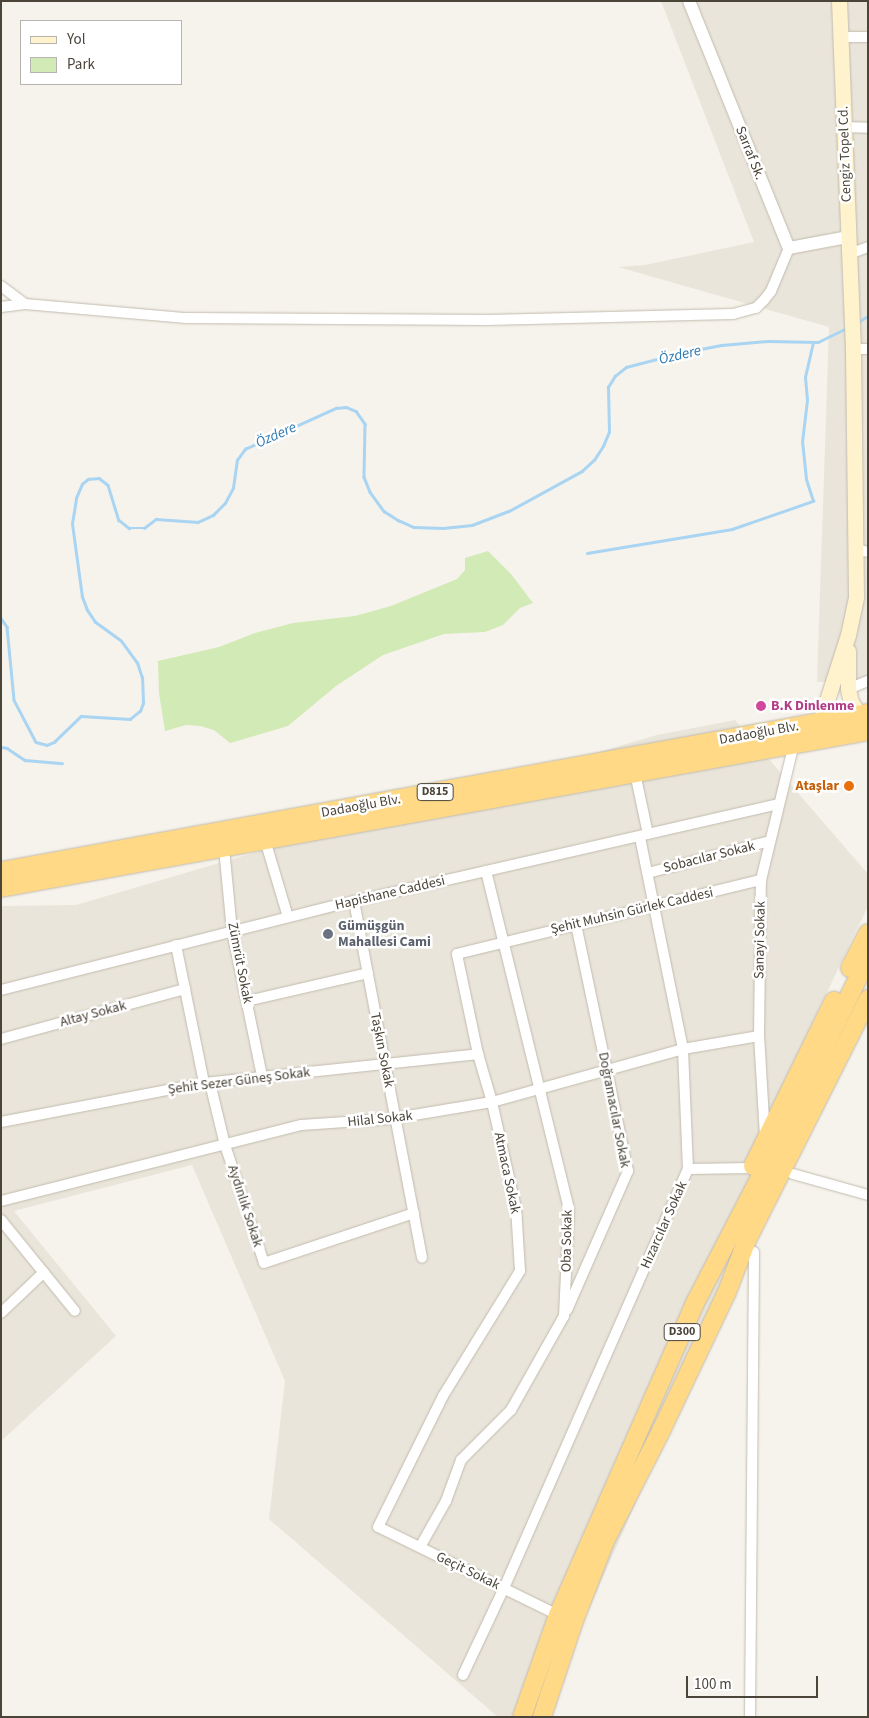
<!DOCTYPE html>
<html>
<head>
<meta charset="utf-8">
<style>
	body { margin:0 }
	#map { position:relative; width:869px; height:1718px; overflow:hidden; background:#f6f3ec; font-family:"Source Sans 3",sans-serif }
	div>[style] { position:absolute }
	.residential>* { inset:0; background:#eae5da }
	.green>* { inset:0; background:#d2eab5 }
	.stream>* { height:2.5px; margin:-1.25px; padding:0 1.25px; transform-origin:1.25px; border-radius:1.25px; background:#a9d4f2 }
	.roads { filter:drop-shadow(0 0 1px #c2bbae) drop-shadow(0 0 1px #c2bbae) }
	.minor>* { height:10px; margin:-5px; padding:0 5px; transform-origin:5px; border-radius:5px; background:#fff }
	.tertiary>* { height:12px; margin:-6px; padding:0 6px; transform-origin:6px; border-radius:6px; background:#fff }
	.secondary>* { height:15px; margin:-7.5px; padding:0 7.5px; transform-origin:7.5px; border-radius:7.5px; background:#fff3cd }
	.trunk>* { height:18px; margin:-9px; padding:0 9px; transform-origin:9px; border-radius:9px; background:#ffd985 }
	.dots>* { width:14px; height:14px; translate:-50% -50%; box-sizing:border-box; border:2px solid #fff; border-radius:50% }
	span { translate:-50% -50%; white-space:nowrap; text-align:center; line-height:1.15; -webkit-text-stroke:5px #fff; paint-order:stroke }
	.shield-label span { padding:1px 4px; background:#fff; border:1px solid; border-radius:4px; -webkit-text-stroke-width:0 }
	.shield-label { font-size:12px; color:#4b4439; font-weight:700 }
	.street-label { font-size:14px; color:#4b4439 }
	.hotel-label { font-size:14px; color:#b23c85; font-weight:700 }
	.left { translate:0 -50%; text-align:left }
	.food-label { font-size:14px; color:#c56008; font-weight:700 }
	.right { translate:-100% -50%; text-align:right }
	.worship-label { font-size:14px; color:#5b616d; font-weight:700 }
	.water-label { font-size:15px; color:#2e7ab2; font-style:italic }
	.frame { position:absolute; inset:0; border:2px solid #4b4439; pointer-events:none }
	.legend { position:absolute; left:20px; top:20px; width:162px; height:65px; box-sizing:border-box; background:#fff; border:1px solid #b7b4b0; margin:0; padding:6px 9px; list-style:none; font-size:15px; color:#4b4439 }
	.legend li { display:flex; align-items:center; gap:10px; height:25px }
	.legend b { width:25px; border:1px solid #b7b4b0 }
	.scale { position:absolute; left:686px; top:1676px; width:132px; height:22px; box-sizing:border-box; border:2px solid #4b4439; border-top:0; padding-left:6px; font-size:15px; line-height:18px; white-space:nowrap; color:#4b4439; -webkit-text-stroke:4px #fff; paint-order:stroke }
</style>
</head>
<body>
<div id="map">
	<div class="residential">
		<i style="clip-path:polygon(661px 1px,868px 1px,868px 682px,817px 682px,829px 327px,618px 267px,645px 265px,754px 242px)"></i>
		<i style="clip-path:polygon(735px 720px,868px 874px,868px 906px,781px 1089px,754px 1214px,642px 1489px,581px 1627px,550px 1717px,498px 1717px,269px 1519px,285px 1381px,192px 1165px,14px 1211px,116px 1336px,1px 1441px,1px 906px,76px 905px,657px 735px)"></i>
	</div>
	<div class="green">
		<i style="clip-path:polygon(488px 551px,511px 574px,533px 603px,520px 608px,503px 625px,485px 632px,444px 634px,383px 655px,336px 686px,288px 726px,230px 743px,214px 730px,200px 726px,186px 725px,165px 731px,159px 693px,158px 661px,219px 647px,255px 633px,293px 623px,355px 616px,391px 606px,457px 579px,465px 570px,465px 558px)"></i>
	</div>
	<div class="stream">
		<i style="left:858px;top:322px;width:12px;rotate:-31deg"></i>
		<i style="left:587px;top:553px;width:147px;rotate:-9.4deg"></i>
		<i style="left:732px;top:529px;width:86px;rotate:-19.1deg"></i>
		<i style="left:813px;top:501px;width:23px;rotate:-108deg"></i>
		<i style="left:806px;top:479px;width:37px;rotate:-96deg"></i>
		<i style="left:802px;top:442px;width:42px;rotate:-83.2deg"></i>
		<i style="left:807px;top:400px;width:23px;rotate:-95deg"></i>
		<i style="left:805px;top:377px;width:35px;rotate:-77deg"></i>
		<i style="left:1px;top:618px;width:11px;rotate:56deg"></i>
		<i style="left:7px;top:627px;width:73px;rotate:84.5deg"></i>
		<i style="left:14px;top:700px;width:47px;rotate:62.4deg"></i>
		<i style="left:36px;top:742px;width:11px;rotate:15deg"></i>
		<i style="left:47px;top:745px;width:8px;rotate:-23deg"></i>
		<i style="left:54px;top:742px;width:37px;rotate:-44deg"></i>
		<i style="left:81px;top:716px;width:49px;rotate:3.5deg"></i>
		<i style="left:130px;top:719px;width:13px;rotate:-39deg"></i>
		<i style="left:140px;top:711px;width:9px;rotate:-69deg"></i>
		<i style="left:143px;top:703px;width:25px;rotate:-92deg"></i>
		<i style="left:142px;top:678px;width:16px;rotate:-108deg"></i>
		<i style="left:137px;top:663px;width:27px;rotate:-126deg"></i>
		<i style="left:121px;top:641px;width:32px;rotate:-144deg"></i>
		<i style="left:95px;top:622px;width:14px;rotate:-124deg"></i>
		<i style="left:87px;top:610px;width:14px;rotate:-111deg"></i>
		<i style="left:82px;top:597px;width:74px;rotate:-97.8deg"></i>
		<i style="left:72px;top:524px;width:26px;rotate:-81deg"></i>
		<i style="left:76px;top:498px;width:15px;rotate:-67deg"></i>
		<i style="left:82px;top:484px;width:8px;rotate:-40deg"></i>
		<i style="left:88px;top:479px;width:11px;rotate:-5deg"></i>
		<i style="left:99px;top:478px;width:11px;rotate:38deg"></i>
		<i style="left:108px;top:485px;width:37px;rotate:73deg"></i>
		<i style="left:119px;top:520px;width:13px;rotate:39deg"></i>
		<i style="left:129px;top:528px;width:15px"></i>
		<i style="left:144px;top:528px;width:15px;rotate:-37deg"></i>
		<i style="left:156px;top:519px;width:42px;rotate:4.1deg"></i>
		<i style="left:198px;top:522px;width:17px;rotate:-25deg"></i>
		<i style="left:213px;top:515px;width:17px;rotate:-45deg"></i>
		<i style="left:225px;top:503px;width:17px;rotate:-62deg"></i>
		<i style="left:233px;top:488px;width:28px;rotate:-82deg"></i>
		<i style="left:237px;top:460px;width:14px;rotate:-54deg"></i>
		<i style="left:245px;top:449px;width:100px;rotate:-24.3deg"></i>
		<i style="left:336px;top:408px;width:10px;rotate:-6deg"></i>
		<i style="left:346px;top:407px;width:11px;rotate:22deg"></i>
		<i style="left:356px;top:411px;width:16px;rotate:55deg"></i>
		<i style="left:365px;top:424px;width:53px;rotate:91.1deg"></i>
		<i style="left:364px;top:477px;width:16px;rotate:68deg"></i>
		<i style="left:370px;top:492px;width:24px;rotate:54deg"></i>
		<i style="left:384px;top:511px;width:17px;rotate:33deg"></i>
		<i style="left:398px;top:520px;width:17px;rotate:24deg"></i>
		<i style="left:414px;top:527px;width:29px;rotate:2deg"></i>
		<i style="left:443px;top:528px;width:29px;rotate:-6deg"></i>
		<i style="left:472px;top:525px;width:40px;rotate:-21deg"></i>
		<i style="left:509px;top:511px;width:83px;rotate:-28.7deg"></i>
		<i style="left:582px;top:471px;width:16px;rotate:-43deg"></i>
		<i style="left:594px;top:460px;width:17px;rotate:-57deg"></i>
		<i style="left:603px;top:446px;width:15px;rotate:-67deg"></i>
		<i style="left:609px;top:432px;width:45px;rotate:-91.3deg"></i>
		<i style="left:608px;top:387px;width:13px;rotate:-58deg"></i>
		<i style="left:615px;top:376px;width:14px;rotate:-39deg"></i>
		<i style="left:626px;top:367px;width:56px;rotate:-14.5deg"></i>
		<i style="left:680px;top:353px;width:43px;rotate:-10.8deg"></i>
		<i style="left:722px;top:345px;width:46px;rotate:-5deg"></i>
		<i style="left:768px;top:341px;width:50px;rotate:1.1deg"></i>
		<i style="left:818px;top:342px;width:32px;rotate:-26deg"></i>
		<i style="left:1px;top:747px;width:6px;rotate:9deg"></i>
		<i style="left:7px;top:748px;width:22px;rotate:34deg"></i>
		<i style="left:25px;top:760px;width:37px;rotate:5deg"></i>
	</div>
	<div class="roads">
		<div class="minor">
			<i style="left:840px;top:37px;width:28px"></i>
			<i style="left:844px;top:127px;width:24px;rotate:2deg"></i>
			<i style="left:849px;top:254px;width:20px;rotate:-20deg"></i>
			<i style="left:1px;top:286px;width:30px;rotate:37deg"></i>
			<i style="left:1px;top:307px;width:24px;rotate:-7deg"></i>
			<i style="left:25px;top:304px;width:162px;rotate:5deg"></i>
			<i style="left:186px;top:318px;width:302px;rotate:0.4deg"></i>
			<i style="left:488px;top:320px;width:245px;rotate:-1.4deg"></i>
			<i style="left:733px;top:314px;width:24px;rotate:-15deg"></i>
			<i style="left:756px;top:308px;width:11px;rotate:-45deg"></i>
			<i style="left:764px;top:300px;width:11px;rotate:-52deg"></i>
			<i style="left:771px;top:291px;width:47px;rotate:-67.3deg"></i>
			<i style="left:853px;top:349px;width:15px"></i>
			<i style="left:856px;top:549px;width:12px;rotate:14deg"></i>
			<i style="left:848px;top:689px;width:22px;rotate:-22deg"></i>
			<i style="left:635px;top:773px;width:62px;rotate:78deg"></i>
			<i style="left:265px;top:840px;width:80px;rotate:73.4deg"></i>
			<i style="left:224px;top:848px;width:83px;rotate:84.5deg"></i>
			<i style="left:232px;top:931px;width:148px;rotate:78.3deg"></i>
			<i style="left:648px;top:873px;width:126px;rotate:-14.7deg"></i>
			<i style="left:354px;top:901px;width:363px;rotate:79.2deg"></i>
			<i style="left:176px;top:945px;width:141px;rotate:78.5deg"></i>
			<i style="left:1px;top:990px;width:352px;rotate:-14.2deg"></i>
			<i style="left:342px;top:904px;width:448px;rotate:-12.9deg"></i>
			<i style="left:247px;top:1001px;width:124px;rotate:-13deg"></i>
			<i style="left:1px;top:1039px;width:191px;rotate:-15.2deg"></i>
			<i style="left:210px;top:1083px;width:64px;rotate:76.4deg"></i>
			<i style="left:225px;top:1145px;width:124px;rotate:71.7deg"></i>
			<i style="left:264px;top:1263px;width:158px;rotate:-18.4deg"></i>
			<i style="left:1px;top:1122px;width:207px;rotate:-10.9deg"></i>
			<i style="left:204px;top:1083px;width:276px;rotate:-6deg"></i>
			<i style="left:765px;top:1136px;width:100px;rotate:-93.4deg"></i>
			<i style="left:759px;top:1036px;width:156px;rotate:-89.3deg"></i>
			<i style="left:761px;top:880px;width:140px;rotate:-76.4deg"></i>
			<i style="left:688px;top:1169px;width:64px;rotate:-0.9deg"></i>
			<i style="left:793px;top:1174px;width:78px;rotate:15.6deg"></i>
			<i style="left:1px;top:1201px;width:309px;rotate:-14.2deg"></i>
			<i style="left:301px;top:1125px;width:89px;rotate:-3.9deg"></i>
			<i style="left:390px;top:1119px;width:103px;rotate:-9.5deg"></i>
			<i style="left:492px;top:1102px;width:198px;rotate:-15.5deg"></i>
			<i style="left:683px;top:1049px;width:77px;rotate:-9.7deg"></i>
			<i style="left:1px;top:1220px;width:117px;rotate:50.9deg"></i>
			<i style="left:567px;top:1310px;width:152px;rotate:-66.3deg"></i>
			<i style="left:628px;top:1171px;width:252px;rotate:-101.9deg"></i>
			<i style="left:1px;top:1313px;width:59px;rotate:-43.6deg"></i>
			<i style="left:420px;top:1547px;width:53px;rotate:-60.5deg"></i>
			<i style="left:446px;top:1501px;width:44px;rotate:-69.9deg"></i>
			<i style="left:461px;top:1460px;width:71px;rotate:-45deg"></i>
			<i style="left:511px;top:1410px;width:108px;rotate:-60.6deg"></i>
			<i style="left:564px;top:1316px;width:107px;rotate:-87.3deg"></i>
			<i style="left:569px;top:1209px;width:348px;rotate:-103.8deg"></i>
			<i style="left:558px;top:1615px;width:200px;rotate:-153.9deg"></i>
			<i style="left:378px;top:1527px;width:146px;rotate:-63.6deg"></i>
			<i style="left:443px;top:1396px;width:147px;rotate:-58.4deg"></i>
			<i style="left:520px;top:1271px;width:63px;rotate:-93.6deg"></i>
			<i style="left:516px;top:1208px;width:109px;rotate:-102.8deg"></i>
			<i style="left:492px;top:1102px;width:50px;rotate:-106.3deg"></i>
			<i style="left:478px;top:1054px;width:102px;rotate:-101.9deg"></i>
			<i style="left:457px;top:954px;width:313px;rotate:-13.7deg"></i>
			<i style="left:463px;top:1675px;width:96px;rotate:-64.8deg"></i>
			<i style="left:504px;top:1588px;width:458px;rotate:-66.3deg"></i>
			<i style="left:688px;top:1169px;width:120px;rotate:-92.4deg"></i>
			<i style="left:683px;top:1049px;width:216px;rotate:-101.5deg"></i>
			<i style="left:750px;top:1717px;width:465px;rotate:-89.5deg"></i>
		</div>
		<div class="tertiary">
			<i style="left:689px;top:1px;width:266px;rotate:68deg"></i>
			<i style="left:789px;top:248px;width:60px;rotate:-10.6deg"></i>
		</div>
		<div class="secondary">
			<i style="left:848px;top:651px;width:38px;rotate:90deg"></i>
			<i style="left:848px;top:689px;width:13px;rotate:77deg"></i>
			<i style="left:851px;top:702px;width:14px;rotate:56deg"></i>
			<i style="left:820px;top:722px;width:91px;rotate:-72.2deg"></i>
			<i style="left:848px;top:635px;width:39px;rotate:-78deg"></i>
			<i style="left:856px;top:597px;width:248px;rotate:-90.7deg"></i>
			<i style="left:853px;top:349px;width:348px;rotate:-92.3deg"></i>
		</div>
		<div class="trunk">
			<i style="left:1px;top:871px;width:881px;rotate:-10.33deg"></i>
			<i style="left:1px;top:888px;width:881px;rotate:-10.26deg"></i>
			<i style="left:850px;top:968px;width:39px;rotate:-63deg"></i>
			<i style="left:753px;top:1166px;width:184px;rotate:-63.9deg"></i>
			<i style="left:522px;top:1717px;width:108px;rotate:-70.6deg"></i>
			<i style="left:558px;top:1615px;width:341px;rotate:-66.3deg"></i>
			<i style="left:695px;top:1303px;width:154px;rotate:-62.6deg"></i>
			<i style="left:766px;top:1166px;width:232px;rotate:-63.9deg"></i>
			<i style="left:542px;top:1717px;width:101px;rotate:-71.6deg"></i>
			<i style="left:574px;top:1621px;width:86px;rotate:-68.8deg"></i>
			<i style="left:605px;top:1541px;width:123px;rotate:-63deg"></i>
			<i style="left:661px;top:1431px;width:154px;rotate:-64.6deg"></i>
			<i style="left:727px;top:1292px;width:56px;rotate:-69deg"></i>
			<i style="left:747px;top:1240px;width:270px;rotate:-63.3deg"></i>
		</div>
	</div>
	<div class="dots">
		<i style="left:761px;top:706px;background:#d1479c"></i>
		<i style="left:849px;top:786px;background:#e8710a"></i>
		<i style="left:328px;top:934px;background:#6b7280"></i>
	</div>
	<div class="shield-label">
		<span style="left:435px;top:792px">D815</span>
		<span style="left:682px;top:1332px">D300</span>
	</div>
	<div class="street-label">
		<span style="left:750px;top:153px;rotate:68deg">Sarraf Sk.</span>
		<span style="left:845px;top:154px;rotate:-92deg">Cengiz Topel Cd.</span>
		<span style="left:759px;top:733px;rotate:-10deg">Dadaoğlu Blv.</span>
		<span style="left:361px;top:806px;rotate:-10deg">Dadaoğlu Blv.</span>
		<span style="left:709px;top:857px;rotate:-14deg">Sobacılar Sokak</span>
		<span style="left:390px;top:893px;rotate:-13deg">Hapishane Caddesi</span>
		<span style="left:632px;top:911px;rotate:-13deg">Şehit Muhsin Gürlek Caddesi</span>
		<span style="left:760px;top:940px;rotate:-89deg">Sanayi Sokak</span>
		<span style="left:240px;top:963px;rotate:79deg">Zümrüt Sokak</span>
		<span style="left:93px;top:1014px;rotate:-15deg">Altay Sokak</span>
		<span style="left:382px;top:1050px;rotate:79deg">Taşkın Sokak</span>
		<span style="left:239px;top:1081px;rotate:-7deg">Şehit Sezer Güneş Sokak</span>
		<span style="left:614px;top:1110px;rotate:79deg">Doğramacılar Sokak</span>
		<span style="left:380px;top:1119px;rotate:-6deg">Hilal Sokak</span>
		<span style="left:507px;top:1173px;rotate:78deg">Atmaca Sokak</span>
		<span style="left:245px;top:1206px;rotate:72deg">Aydınlık Sokak</span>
		<span style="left:664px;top:1225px;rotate:-66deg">Hızarcılar Sokak</span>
		<span style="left:567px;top:1241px;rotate:-89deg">Oba Sokak</span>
		<span style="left:468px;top:1571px;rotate:26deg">Geçit Sokak</span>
	</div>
	<div class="hotel-label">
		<span class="left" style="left:771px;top:706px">B.K Dinlenme</span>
	</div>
	<div class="food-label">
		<span class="right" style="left:839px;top:786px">Ataşlar</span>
	</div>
	<div class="worship-label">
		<span class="left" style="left:338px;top:934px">Gümüşgün<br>Mahallesi Cami</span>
	</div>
	<div class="water-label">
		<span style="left:680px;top:355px;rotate:-13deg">Özdere</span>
		<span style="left:276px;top:435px;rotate:-24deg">Özdere</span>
	</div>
	<div class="frame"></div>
	<ul class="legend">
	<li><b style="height:6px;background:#fff3cd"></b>Yol</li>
	<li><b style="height:14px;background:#d2eab5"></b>Park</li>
	</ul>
	<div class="scale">100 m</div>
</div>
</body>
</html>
